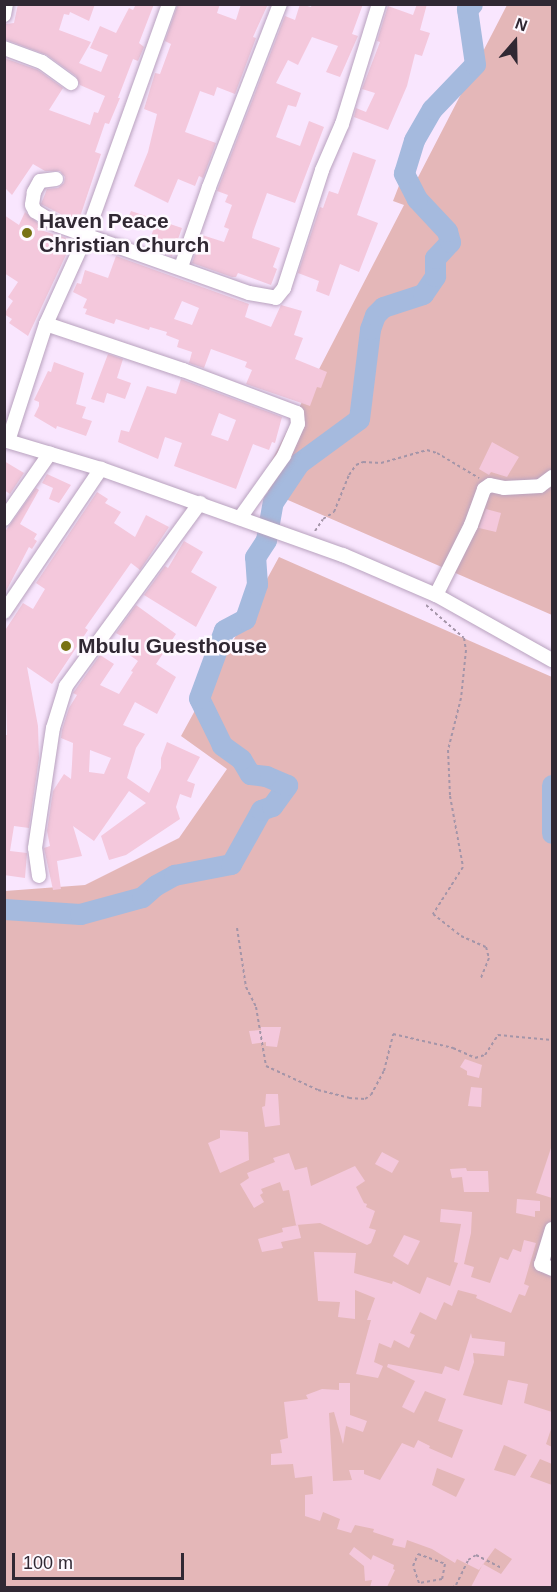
<!DOCTYPE html>
<html>
<head>
<meta charset="utf-8">
<style>
	body { margin:0 }
	#map { position:relative; width:557px; height:1592px; overflow:hidden; background:#f9e6fe; font-family:Arial,sans-serif }
	div>[style] { position:absolute }
	.green>* { inset:0; background:#e4b7b8 }
	.river>* { height:21px; margin:-10.5px; padding:0 10.5px; transform-origin:10.5px; border-radius:10.5px; background:#a5bade }
	.building>* { inset:0; background:#f4c8dc }
	.path>* { height:2px; margin-top:-1px; transform-origin:0; background:repeating-linear-gradient(90deg,#a495a8 0 3px,transparent 0 6px) }
	.roads { filter:drop-shadow(0 0 2px #b8a2be) drop-shadow(0 0 2px #b8a2be) }
	.minor>* { height:14px; margin:-7px; padding:0 7px; transform-origin:7px; border-radius:7px; background:#fff }
	.dots>* { width:16px; height:16px; translate:-50% -50%; box-sizing:border-box; border:3px solid #fef9ff; border-radius:50% }
	span { translate:-50% -50%; white-space:nowrap; text-align:center; line-height:1.15; -webkit-text-stroke:5px #fef9ff; paint-order:stroke }
	.poi-label { font-size:21px; color:#302833; font-weight:700 }
	.left { translate:0 -50%; text-align:left }
	.frame { position:absolute; inset:0; border:6px solid #302833; pointer-events:none }
	.north { position:absolute; left:485px; top:12px; width:60px; height:60px; -webkit-text-stroke:4px #fef9ff; paint-order:stroke; rotate:20deg; font-size:16px; font-weight:700; line-height:24px; text-align:center; color:#302833 }
	.north::after { content:''; display:block; margin:auto; width:21px; height:27px; background:#302833; clip-path:polygon(50% 0,100% 100%,50% 72%,0 100%) }
	.scale { position:absolute; left:12px; top:1553px; width:172px; height:27px; box-sizing:border-box; border:3px solid #302833; border-top:0; padding-left:8px; font-size:18px; line-height:21px; white-space:nowrap; color:#302833; -webkit-text-stroke:4px #fef9ff; paint-order:stroke }
</style>
</head>
<body>
<div id="map">
	<div class="green">
		<i style="clip-path:polygon(507px 5px,552px 5px,552px 615px,258px 487px,404px 205px,393px 201px,400px 183px,413px 187px)"></i>
		<i style="clip-path:polygon(279px 557px,552px 677px,552px 1540px,534px 1587px,5px 1588px,5px 891px,85px 885px,179px 838px,227px 769px,181px 736px)"></i>
	</div>
	<div class="river">
		<i style="left:552px;top:785px;width:48px;rotate:90deg"></i>
		<i style="left:4px;top:909px;width:76px;rotate:3.8deg"></i>
		<i style="left:80px;top:914px;width:64px;rotate:-15.3deg"></i>
		<i style="left:142px;top:897px;width:18px;rotate:-41deg"></i>
		<i style="left:156px;top:885px;width:21px;rotate:-29deg"></i>
		<i style="left:174px;top:875px;width:58px;rotate:-10.9deg"></i>
		<i style="left:231px;top:864px;width:62px;rotate:-60.9deg"></i>
		<i style="left:261px;top:810px;width:12px;rotate:-20deg"></i>
		<i style="left:272px;top:806px;width:26px;rotate:-54deg"></i>
		<i style="left:287px;top:785px;width:23px;rotate:-157deg"></i>
		<i style="left:266px;top:776px;width:16px;rotate:-173deg"></i>
		<i style="left:250px;top:774px;width:17px;rotate:-121deg"></i>
		<i style="left:241px;top:759px;width:24px;rotate:-144deg"></i>
		<i style="left:222px;top:745px;width:52px;rotate:-116.1deg"></i>
		<i style="left:199px;top:698px;width:72px;rotate:-69.8deg"></i>
		<i style="left:224px;top:630px;width:24px;rotate:-28deg"></i>
		<i style="left:245px;top:619px;width:37px;rotate:-71deg"></i>
		<i style="left:257px;top:584px;width:27px;rotate:-94deg"></i>
		<i style="left:255px;top:557px;width:20px;rotate:-57deg"></i>
		<i style="left:266px;top:540px;width:39px;rotate:-80deg"></i>
		<i style="left:273px;top:502px;width:47px;rotate:-56.3deg"></i>
		<i style="left:299px;top:463px;width:74px;rotate:-36.3deg"></i>
		<i style="left:359px;top:419px;width:91px;rotate:-83deg"></i>
		<i style="left:370px;top:329px;width:15px;rotate:-70deg"></i>
		<i style="left:375px;top:315px;width:11px;rotate:-45deg"></i>
		<i style="left:383px;top:307px;width:42px;rotate:-18deg"></i>
		<i style="left:423px;top:294px;width:22px;rotate:-56deg"></i>
		<i style="left:435px;top:276px;width:18px;rotate:-90deg"></i>
		<i style="left:435px;top:258px;width:22px;rotate:-47deg"></i>
		<i style="left:450px;top:242px;width:11px;rotate:-105deg"></i>
		<i style="left:447px;top:231px;width:44px;rotate:-133.2deg"></i>
		<i style="left:417px;top:199px;width:29px;rotate:-117deg"></i>
		<i style="left:404px;top:173px;width:34px;rotate:-73deg"></i>
		<i style="left:414px;top:140px;width:36px;rotate:-60deg"></i>
		<i style="left:432px;top:109px;width:62px;rotate:-46.3deg"></i>
		<i style="left:475px;top:64px;width:56px;rotate:-98.3deg"></i>
		<i style="left:467px;top:9px;width:7px;rotate:-45deg"></i>
	</div>
	<div class="building">
		<i style="clip-path:polygon(18px 4px,95px 4px,89px 21px,70px 12px,69px 15px,64px 14px,59px 30px,91px 42px,79px 63px,101px 72px,108px 55px,90px 48px,100px 26px,116px 33px,129px 8px,133px 10px,136px 4px,154px 4px,139px 43px,144px 47px,138px 61px,133px 59px,118px 98px,120px 98px,109px 124px,105px 123px,95px 152px,101px 154px,78px 223px,41px 204px,47px 189px,58px 188px,64px 183px,65px 177px,60px 171px,45px 171px,33px 164px,12px 195px,4px 187px,4px 58px,38px 70px,63px 88px,49px 110px,90px 125px,94px 112px,98px 113px,105px 96px,80px 85px,76px 76px,47px 55px,4px 39px,6px 24px,14px 23px)"></i>
		<i style="clip-path:polygon(178px 4px,220px 4px,217px 13px,236px 20px,241px 4px,268px 4px,253px 37px,256px 38px,235px 94px,217px 87px,214px 96px,200px 91px,185px 132px,216px 143px,203px 178px,199px 176px,195px 186px,178px 179px,168px 203px,134px 186px,148px 152px,157px 114px,144px 109px,155px 73px,160px 74px,171px 44px,165px 41px)"></i>
		<i style="clip-path:polygon(300px 4px,311px 7px,312px 4px,363px 4px,352px 34px,358px 36px,340px 77px,326px 72px,338px 46px,312px 37px,298px 65px,288px 60px,276px 83px,301px 93px,296px 107px,288px 105px,276px 137px,300px 146px,309px 121px,324px 127px,295px 203px,267px 193px,253px 232px,252px 238px,280px 248px,273px 267px,277px 269px,271px 285px,238px 273px,236px 277px,232px 277px,192px 263px,202px 235px,224px 242px,229px 229px,224px 227px,232px 205px,225px 202px,228px 195px,217px 191px,285px 16px,295px 20px)"></i>
		<i style="clip-path:polygon(417px 4px,427px 4px,420px 30px,430px 33px,422px 56px,415px 54px,407px 86px,388px 130px,354px 117px,356px 108px,366px 112px,375px 93px,362px 89px,380px 42px,377px 41px,388px 6px,413px 15px)"></i>
		<i style="clip-path:polygon(353px 152px,376px 160px,357px 215px,378px 223px,359px 272px,340px 264px,329px 296px,316px 291px,319px 281px,298px 273px,320px 207px,323px 208px,329px 191px,338px 194px)"></i>
		<i style="clip-path:polygon(131px 211px,182px 228px,172px 256px,147px 247px,154px 228px,128px 218px)"></i>
		<i style="clip-path:polygon(25px 212px,40px 225px,37px 229px,73px 240px,28px 336px,9px 323px,12px 319px,4px 314px,13px 301px,8px 297px,18px 282px,4px 273px,4px 215px,19px 225px)"></i>
		<i style="clip-path:polygon(evenodd,116px 256px,249px 304px,245px 317px,271px 327px,281px 305px,302px 311px,294px 335px,303px 338px,295px 359px,327px 372px,321px 388px,317px 387px,310px 406px,246px 384px,252px 370px,245px 367px,247px 362px,211px 349px,204px 368px,189px 363px,192px 352px,177px 347px,179px 340px,166px 335px,167px 332px,150px 327px,149px 330px,116px 319px,114px 324px,85px 314px,87px 309px,83px 308px,87px 299px,73px 292px,77px 283px,81px 284px,85px 270px,108px 278px,116px 256px,182px 301px,199px 308px,192px 325px,174px 319px,182px 301px)"></i>
		<i style="clip-path:polygon(108px 354px,123px 359px,117px 378px,131px 383px,125px 399px,107px 393px,104px 403px,91px 399px)"></i>
		<i style="clip-path:polygon(54px 362px,84px 373px,76px 404px,86px 407px,82px 418px,92px 421px,86px 436px,57px 426px,56px 429px,34px 416px,39px 406px,39px 402px,34px 400px,48px 371px,51px 372px)"></i>
		<i style="clip-path:polygon(evenodd,181px 379px,282px 417px,275px 443px,272px 442px,269px 450px,253px 444px,236px 489px,174px 466px,182px 443px,165px 437px,158px 459px,118px 442px,121px 430px,129px 432px,147px 386px,176px 394px,181px 379px,219px 413px,236px 420px,228px 441px,211px 435px,219px 413px)"></i>
		<i style="clip-path:polygon(492px 442px,519px 457px,507px 477px,491px 472px,489px 475px,479px 469px)"></i>
		<i style="clip-path:polygon(4px 461px,24px 473px,10px 494px,4px 490px)"></i>
		<i style="clip-path:polygon(47px 474px,71px 485px,59px 503px,49px 499px,53px 488px,42px 483px)"></i>
		<i style="clip-path:polygon(36px 488px,39px 490px,20px 524px,37px 534px,34px 539px,37px 541px,32px 549px,29px 547px,4px 595px,4px 533px)"></i>
		<i style="clip-path:polygon(97px 492px,108px 499px,105px 503px,121px 512px,114px 523px,135px 537px,146px 515px,169px 527px,140px 570px,131px 563px,119px 580px,85px 628px,88px 630px,52px 684px,27px 667px,38px 726px,39px 758px,29px 828px,14px 826px,10px 851px,27px 853px,25px 878px,4px 875px,4px 735px,7px 735px,4px 632px,23px 603px,33px 609px,45px 589px,36px 583px)"></i>
		<i style="clip-path:polygon(486px 509px,501px 513px,496px 532px,479px 528px)"></i>
		<i style="clip-path:polygon(184px 541px,203px 552px,191px 572px,217px 587px,196px 627px,144px 595px,165px 566px,168px 568px)"></i>
		<i style="clip-path:polygon(evenodd,136px 605px,176px 634px,156px 664px,176px 677px,157px 714px,135px 702px,123px 725px,145px 734px,136px 748px,127px 778px,149px 793px,161px 768px,161px 758px,167px 742px,200px 757px,187px 781px,195px 784px,191px 798px,180px 794px,176px 807px,180px 819px,126px 855px,109px 860px,101px 836px,146px 803px,129px 791px,94px 841px,73px 826px,82px 856px,57px 861px,61px 889px,53px 890px,44px 848px,50px 846px,47px 831px,53px 791px,64px 774px,71px 779px,72px 764px,73px 743px,61px 738px,62px 730px,69px 708px,77px 695px,73px 693px,100px 655px,114px 664px,100px 685px,119px 694px,133px 672px,131px 671px,138px 661px,117px 646px,123px 637px,116px 633px,136px 605px,90px 750px,111px 758px,104px 774px,89px 772px,90px 750px)"></i>
		<i style="clip-path:polygon(261px 1027px,281px 1027px,277px 1047px,266px 1046px,266px 1042px,252px 1044px,249px 1031px,261px 1030px)"></i>
		<i style="clip-path:polygon(465px 1059px,482px 1065px,479px 1078px,467px 1075px,467px 1071px,460px 1067px)"></i>
		<i style="clip-path:polygon(471px 1087px,482px 1088px,481px 1107px,468px 1106px)"></i>
		<i style="clip-path:polygon(266px 1094px,278px 1094px,280px 1125px,265px 1127px,262px 1107px,265px 1106px)"></i>
		<i style="clip-path:polygon(220px 1130px,248px 1132px,249px 1160px,220px 1173px,208px 1143px,220px 1138px)"></i>
		<i style="clip-path:polygon(551px 1148px,552px 1149px,552px 1198px,536px 1193px)"></i>
		<i style="clip-path:polygon(382px 1152px,399px 1161px,392px 1173px,375px 1164px)"></i>
		<i style="clip-path:polygon(289px 1153px,295px 1170px,307px 1167px,311px 1186px,355px 1166px,365px 1181px,356px 1187px,364px 1203px,367px 1204px,366px 1207px,375px 1211px,369px 1228px,376px 1230px,371px 1243px,367px 1245px,320px 1223px,296px 1225px,289px 1190px,283px 1191px,280px 1182px,261px 1189px,263px 1193px,260px 1195px,264px 1202px,254px 1208px,240px 1184px,249px 1178px,247px 1173px,275px 1162px,273px 1158px)"></i>
		<i style="clip-path:polygon(466px 1168px,467px 1171px,488px 1171px,489px 1192px,464px 1192px,462px 1177px,452px 1178px,450px 1169px)"></i>
		<i style="clip-path:polygon(517px 1199px,540px 1201px,540px 1211px,535px 1211px,535px 1217px,516px 1213px)"></i>
		<i style="clip-path:polygon(441px 1209px,472px 1212px,471px 1233px,464px 1264px,474px 1267px,471px 1277px,490px 1283px,500px 1257px,508px 1260px,513px 1249px,521px 1252px,524px 1240px,536px 1243px,524px 1284px,529px 1286px,525px 1296px,519px 1294px,511px 1313px,476px 1298px,477px 1295px,458px 1290px,452px 1306px,444px 1302px,436px 1320px,420px 1312px,410px 1333px,415px 1335px,409px 1348px,394px 1340px,391px 1348px,379px 1343px,374px 1362px,383px 1366px,378px 1378px,356px 1374px,371px 1320px,367px 1320px,375px 1298px,355px 1290px,355px 1319px,338px 1317px,340px 1302px,318px 1301px,314px 1252px,356px 1253px,354px 1273px,392px 1284px,393px 1281px,420px 1294px,427px 1277px,450px 1286px,458px 1263px,454px 1262px,461px 1224px,440px 1222px)"></i>
		<i style="clip-path:polygon(298px 1225px,301px 1238px,281px 1242px,283px 1248px,262px 1252px,258px 1239px,283px 1232px,282px 1228px)"></i>
		<i style="clip-path:polygon(404px 1235px,420px 1241px,408px 1265px,393px 1256px)"></i>
		<i style="clip-path:polygon(evenodd,471px 1333px,472px 1338px,505px 1342px,504px 1356px,473px 1353px,474px 1362px,463px 1395px,502px 1405px,508px 1380px,528px 1384px,524px 1403px,552px 1412px,552px 1426px,546px 1444px,552px 1447px,552px 1464px,540px 1459px,530px 1477px,552px 1485px,552px 1587px,471px 1587px,483px 1564px,501px 1574px,512px 1559px,495px 1548px,479px 1570px,457px 1559px,455px 1563px,432px 1549px,407px 1540px,405px 1548px,392px 1545px,394px 1539px,373px 1532px,374px 1529px,355px 1525px,351px 1533px,337px 1529px,340px 1519px,323px 1512px,320px 1521px,305px 1516px,305px 1495px,313px 1494px,312px 1476px,295px 1478px,293px 1464px,271px 1465px,271px 1454px,282px 1453px,280px 1440px,288px 1438px,284px 1402px,308px 1399px,306px 1395px,322px 1389px,339px 1390px,339px 1383px,350px 1383px,350px 1415px,367px 1421px,363px 1432px,346px 1426px,343px 1444px,334px 1412px,329px 1413px,333px 1481px,352px 1480px,349px 1470px,364px 1470px,364px 1474px,380px 1480px,402px 1443px,414px 1448px,418px 1440px,430px 1446px,429px 1448px,452px 1458px,463px 1430px,438px 1421px,446px 1399px,425px 1391px,414px 1413px,402px 1407px,415px 1381px,387px 1367px,388px 1364px,442px 1374px,445px 1366px,459px 1371px,471px 1333px,504px 1445px,527px 1455px,515px 1476px,494px 1470px,504px 1445px,471px 1333px,437px 1468px,465px 1479px,456px 1497px,432px 1485px,437px 1468px)"></i>
		<i style="clip-path:polygon(354px 1547px,371px 1560px,373px 1555px,394px 1565px,393px 1569px,395px 1570px,387px 1587px,370px 1587px,372px 1580px,365px 1581px,364px 1566px,349px 1554px)"></i>
	</div>
	<div class="path">
		<i style="left:315px;top:531px;width:14px;rotate:-56deg"></i>
		<i style="left:323px;top:519px;width:13px;rotate:-32deg"></i>
		<i style="left:334px;top:512px;width:40px;rotate:-68deg"></i>
		<i style="left:349px;top:475px;width:12px;rotate:-55deg"></i>
		<i style="left:356px;top:465px;width:8px;rotate:-23deg"></i>
		<i style="left:363px;top:462px;width:18px;rotate:3deg"></i>
		<i style="left:381px;top:463px;width:48px;rotate:-15.8deg"></i>
		<i style="left:427px;top:450px;width:10px;rotate:17deg"></i>
		<i style="left:437px;top:453px;width:49px;rotate:30.8deg"></i>
		<i style="left:426px;top:605px;width:50px;rotate:41deg"></i>
		<i style="left:464px;top:638px;width:12px;rotate:81deg"></i>
		<i style="left:466px;top:650px;width:48px;rotate:95.9deg"></i>
		<i style="left:461px;top:698px;width:54px;rotate:104deg"></i>
		<i style="left:448px;top:750px;width:46px;rotate:87.5deg"></i>
		<i style="left:450px;top:796px;width:72px;rotate:79.6deg"></i>
		<i style="left:463px;top:867px;width:56px;rotate:122.6deg"></i>
		<i style="left:433px;top:914px;width:36px;rotate:38deg"></i>
		<i style="left:461px;top:936px;width:27px;rotate:24deg"></i>
		<i style="left:486px;top:947px;width:11px;rotate:75deg"></i>
		<i style="left:489px;top:958px;width:22px;rotate:112deg"></i>
		<i style="left:237px;top:928px;width:60px;rotate:81.3deg"></i>
		<i style="left:246px;top:987px;width:22px;rotate:63deg"></i>
		<i style="left:256px;top:1007px;width:60px;rotate:80.4deg"></i>
		<i style="left:266px;top:1066px;width:57px;rotate:24.8deg"></i>
		<i style="left:318px;top:1090px;width:32px;rotate:14deg"></i>
		<i style="left:349px;top:1098px;width:16px;rotate:4deg"></i>
		<i style="left:365px;top:1099px;width:7px;rotate:-34deg"></i>
		<i style="left:371px;top:1095px;width:27px;rotate:-62deg"></i>
		<i style="left:384px;top:1071px;width:38px;rotate:-76deg"></i>
		<i style="left:393px;top:1034px;width:62px;rotate:13.1deg"></i>
		<i style="left:453px;top:1048px;width:24px;rotate:24deg"></i>
		<i style="left:475px;top:1058px;width:10px;rotate:-17deg"></i>
		<i style="left:485px;top:1055px;width:24px;rotate:-57deg"></i>
		<i style="left:498px;top:1035px;width:54px;rotate:5.3deg"></i>
		<i style="left:418px;top:1554px;width:29px;rotate:20deg"></i>
		<i style="left:445px;top:1564px;width:15px;rotate:101deg"></i>
		<i style="left:442px;top:1579px;width:23px;rotate:170deg"></i>
		<i style="left:419px;top:1583px;width:18px;rotate:-109deg"></i>
		<i style="left:413px;top:1566px;width:13px;rotate:-67deg"></i>
		<i style="left:452px;top:1588px;width:5px;rotate:-37deg"></i>
		<i style="left:456px;top:1585px;width:28px;rotate:-64deg"></i>
		<i style="left:468px;top:1560px;width:9px;rotate:-32deg"></i>
		<i style="left:476px;top:1555px;width:29px;rotate:27deg"></i>
	</div>
	<div class="roads">
		<div class="minor">
			<i style="left:4px;top:15px;width:11px;rotate:-80deg"></i>
			<i style="left:4px;top:48px;width:40px;rotate:20.2deg"></i>
			<i style="left:42px;top:62px;width:36px;rotate:36deg"></i>
			<i style="left:56px;top:179px;width:16px;rotate:173deg"></i>
			<i style="left:40px;top:181px;width:13px;rotate:119deg"></i>
			<i style="left:34px;top:192px;width:13px;rotate:99deg"></i>
			<i style="left:32px;top:205px;width:7px;rotate:63deg"></i>
			<i style="left:35px;top:211px;width:26px;rotate:32deg"></i>
			<i style="left:57px;top:225px;width:204px;rotate:19.5deg"></i>
			<i style="left:249px;top:293px;width:27px;rotate:10deg"></i>
			<i style="left:276px;top:298px;width:13px;rotate:-51deg"></i>
			<i style="left:284px;top:288px;width:124px;rotate:-72.1deg"></i>
			<i style="left:322px;top:170px;width:50px;rotate:-66.5deg"></i>
			<i style="left:342px;top:124px;width:126px;rotate:-72.9deg"></i>
			<i style="left:181px;top:267px;width:85px;rotate:-70.7deg"></i>
			<i style="left:209px;top:187px;width:196px;rotate:-68.8deg"></i>
			<i style="left:46px;top:324px;width:145px;rotate:18.6deg"></i>
			<i style="left:183px;top:370px;width:122px;rotate:20.7deg"></i>
			<i style="left:297px;top:413px;width:11px;rotate:85deg"></i>
			<i style="left:298px;top:424px;width:35px;rotate:114deg"></i>
			<i style="left:284px;top:456px;width:76px;rotate:125.4deg"></i>
			<i style="left:4px;top:440px;width:101px;rotate:16.6deg"></i>
			<i style="left:101px;top:469px;width:257px;rotate:19.6deg"></i>
			<i style="left:343px;top:555px;width:101px;rotate:23.3deg"></i>
			<i style="left:436px;top:595px;width:133px;rotate:29.3deg"></i>
			<i style="left:8px;top:441px;width:123px;rotate:-72deg"></i>
			<i style="left:46px;top:324px;width:97px;rotate:-65.6deg"></i>
			<i style="left:86px;top:236px;width:246px;rotate:-70.3deg"></i>
			<i style="left:4px;top:519px;width:80px;rotate:-55.1deg"></i>
			<i style="left:436px;top:595px;width:78px;rotate:-63.4deg"></i>
			<i style="left:471px;top:525px;width:38px;rotate:-70deg"></i>
			<i style="left:484px;top:489px;width:7px;rotate:-34deg"></i>
			<i style="left:490px;top:485px;width:14px;rotate:12deg"></i>
			<i style="left:504px;top:488px;width:36px;rotate:-3deg"></i>
			<i style="left:540px;top:486px;width:15px;rotate:-37deg"></i>
			<i style="left:4px;top:612px;width:173px;rotate:-55.9deg"></i>
			<i style="left:39px;top:876px;width:28px;rotate:-98deg"></i>
			<i style="left:35px;top:848px;width:121px;rotate:-81.5deg"></i>
			<i style="left:53px;top:728px;width:44px;rotate:-72.8deg"></i>
			<i style="left:66px;top:686px;width:227px;rotate:-53.8deg"></i>
			<i style="left:552px;top:1229px;width:37px;rotate:107deg"></i>
			<i style="left:541px;top:1264px;width:12px;rotate:24deg"></i>
		</div>
	</div>
	<div class="dots">
		<i style="left:27px;top:233px;background:#787213"></i>
		<i style="left:66px;top:646px;background:#787213"></i>
	</div>
	<div class="poi-label">
		<span class="left" style="left:39px;top:233px">Haven Peace<br>Christian Church</span>
		<span class="left" style="left:78px;top:646px">Mbulu Guesthouse</span>
	</div>
	<div class="frame"></div>
	<div class="north">N</div>
	<div class="scale">100 m</div>
</div>
</body>
</html>
